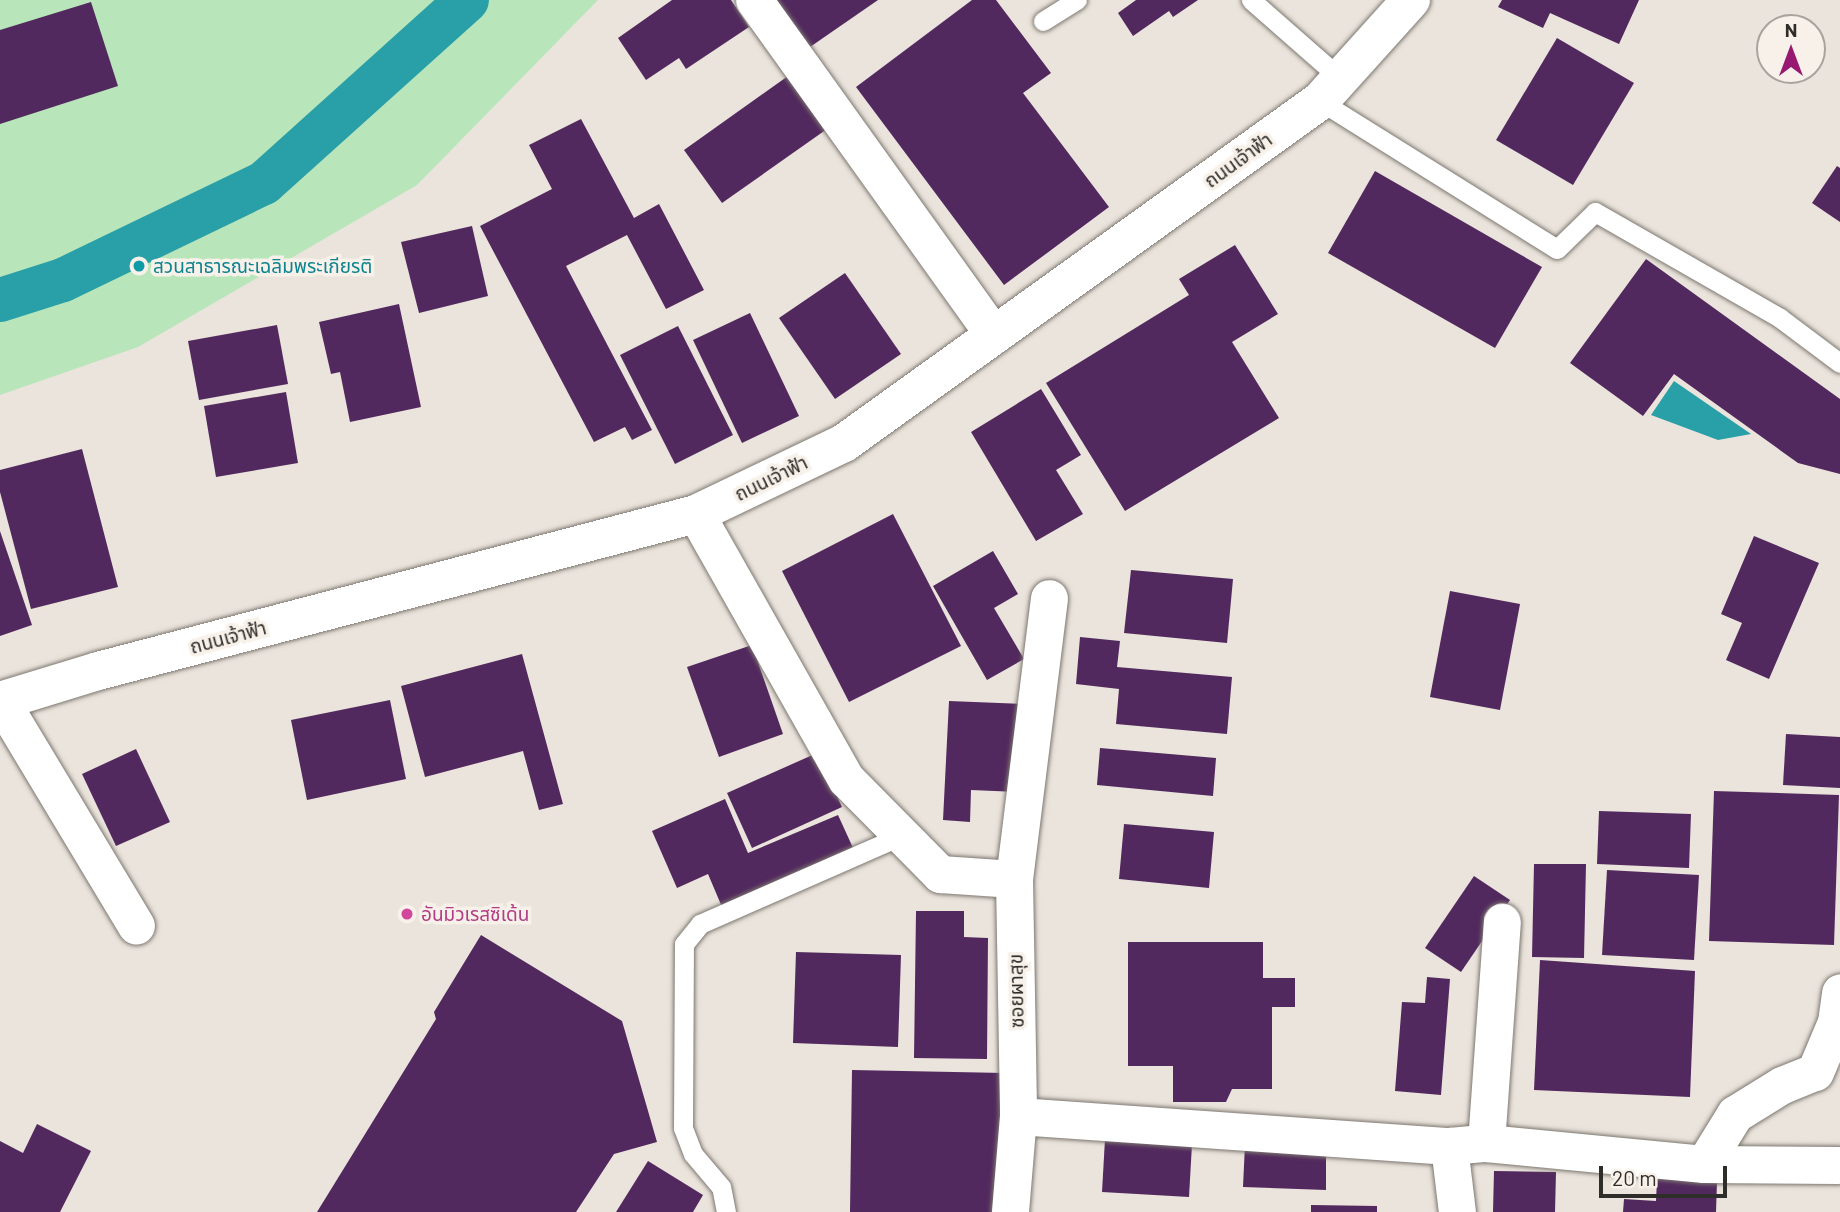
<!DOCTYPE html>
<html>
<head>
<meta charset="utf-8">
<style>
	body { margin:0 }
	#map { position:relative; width:1840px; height:1212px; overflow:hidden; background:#eae4dc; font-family:Barlow,"Noto Sans Thai",sans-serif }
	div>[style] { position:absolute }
	.green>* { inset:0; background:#b9e5bb }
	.water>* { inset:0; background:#29a0a8 }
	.canal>* { height:44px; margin:-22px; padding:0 22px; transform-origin:22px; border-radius:22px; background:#29a0a8 }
	.building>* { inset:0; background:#52295e }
	.roads { filter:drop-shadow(0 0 2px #7d7770) drop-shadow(0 0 2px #7d7770) }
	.lane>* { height:19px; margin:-9.5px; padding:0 9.5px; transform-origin:9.5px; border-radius:9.5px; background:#fff }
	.street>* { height:37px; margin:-18.5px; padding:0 18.5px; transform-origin:18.5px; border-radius:18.5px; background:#fff }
	.secondary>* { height:38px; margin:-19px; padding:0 19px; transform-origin:19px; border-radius:19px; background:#fff }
	.dots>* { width:19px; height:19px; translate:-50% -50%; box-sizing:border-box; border:4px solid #f7f1e9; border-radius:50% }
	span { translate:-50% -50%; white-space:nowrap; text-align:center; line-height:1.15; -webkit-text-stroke:7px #f7f1e9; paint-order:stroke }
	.street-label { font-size:19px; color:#2f2d2a }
	.culture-label { font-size:19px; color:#0d838f }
	.left { translate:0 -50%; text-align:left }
	.hotel-label { font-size:19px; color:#b23c85 }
	.north { position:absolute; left:1756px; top:14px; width:70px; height:70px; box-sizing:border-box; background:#f7f1e9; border:2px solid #a7a39d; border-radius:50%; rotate:0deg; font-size:19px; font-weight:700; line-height:28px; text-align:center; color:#2f2d2a }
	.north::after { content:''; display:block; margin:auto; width:24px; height:32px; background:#971971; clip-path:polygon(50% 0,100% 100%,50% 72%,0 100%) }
	.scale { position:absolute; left:1599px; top:1166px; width:128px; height:32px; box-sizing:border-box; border:4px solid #2f2d2a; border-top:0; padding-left:9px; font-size:21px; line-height:24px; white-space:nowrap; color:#2f2d2a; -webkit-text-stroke:5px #f7f1e9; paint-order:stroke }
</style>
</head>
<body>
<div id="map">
	<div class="green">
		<i style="clip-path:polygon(0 0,598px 0,417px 185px,138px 347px,0 395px)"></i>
	</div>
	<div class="water">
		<i style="clip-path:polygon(1674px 381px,1751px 434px,1718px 440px,1651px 415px)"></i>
	</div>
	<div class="canal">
		<i style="left:0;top:300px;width:66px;rotate:-17.6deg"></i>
		<i style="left:63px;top:280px;width:223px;rotate:-25.8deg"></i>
		<i style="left:264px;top:183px;width:273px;rotate:-42deg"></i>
	</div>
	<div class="building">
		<i style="clip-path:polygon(672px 0,731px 0,749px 27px,686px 69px,679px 58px,646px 80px,618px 38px)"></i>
		<i style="clip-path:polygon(776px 0,878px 0,810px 47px)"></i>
		<i style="clip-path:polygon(972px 0,996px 0,1051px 73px,1023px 93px,1109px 207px,1004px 285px,856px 87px)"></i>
		<i style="clip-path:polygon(1136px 0,1198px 0,1173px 17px,1169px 11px,1133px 36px,1118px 13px)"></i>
		<i style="clip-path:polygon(1502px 0,1639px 0,1619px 44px,1550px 13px,1543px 28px,1498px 7px)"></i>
		<i style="clip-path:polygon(91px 2px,118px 86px,0 124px,0 30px)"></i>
		<i style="clip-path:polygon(1557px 38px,1634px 83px,1573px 185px,1496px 140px)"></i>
		<i style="clip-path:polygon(788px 76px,827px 129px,722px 203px,684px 150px)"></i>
		<i style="clip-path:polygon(581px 119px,634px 218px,659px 204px,704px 290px,666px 309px,627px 235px,566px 266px,652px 430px,632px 440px,625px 427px,594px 442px,480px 226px,552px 189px,529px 145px)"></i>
		<i style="clip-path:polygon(1837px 166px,1840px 168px,1840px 222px,1812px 203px)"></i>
		<i style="clip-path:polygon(1375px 171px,1542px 267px,1495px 348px,1328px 253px)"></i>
		<i style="clip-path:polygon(472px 226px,488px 296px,419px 313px,401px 242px)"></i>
		<i style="clip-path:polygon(1235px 245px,1278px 314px,1232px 342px,1279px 418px,1125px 511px,1046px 383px,1189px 295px,1179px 279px)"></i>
		<i style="clip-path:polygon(1646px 259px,1840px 399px,1840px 474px,1798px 463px,1674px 374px,1643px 416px,1570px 363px)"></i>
		<i style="clip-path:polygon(845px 273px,901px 354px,835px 399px,779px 318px)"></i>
		<i style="clip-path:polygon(399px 304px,421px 407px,350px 422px,340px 372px,331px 374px,319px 322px)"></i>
		<i style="clip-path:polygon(750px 313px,799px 416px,742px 443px,693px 340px)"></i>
		<i style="clip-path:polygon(277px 325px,288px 384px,199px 400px,188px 341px)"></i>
		<i style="clip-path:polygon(678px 326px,733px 435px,675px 464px,620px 355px)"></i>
		<i style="clip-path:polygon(1041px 389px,1081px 455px,1056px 470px,1083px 514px,1036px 541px,971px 432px)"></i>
		<i style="clip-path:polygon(286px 392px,298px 463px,216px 477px,204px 406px)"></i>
		<i style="clip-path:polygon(82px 449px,118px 587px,31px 609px,0 492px,0 470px)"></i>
		<i style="clip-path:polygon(893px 514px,961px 646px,849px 702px,782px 571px)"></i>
		<i style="clip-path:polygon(0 531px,32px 625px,0 636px)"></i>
		<i style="clip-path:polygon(1754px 536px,1819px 563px,1769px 679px,1726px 660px,1742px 623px,1721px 614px)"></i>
		<i style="clip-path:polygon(993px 551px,1018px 594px,994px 608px,1024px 659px,987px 680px,933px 586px)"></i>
		<i style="clip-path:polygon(1131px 570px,1233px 579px,1227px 643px,1124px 633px)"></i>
		<i style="clip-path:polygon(1450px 591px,1520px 604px,1500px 710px,1430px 697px)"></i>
		<i style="clip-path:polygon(1080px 637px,1120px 641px,1117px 667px,1232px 677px,1227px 734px,1116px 724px,1119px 689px,1076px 684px)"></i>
		<i style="clip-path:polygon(752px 645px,783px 734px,719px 757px,687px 667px)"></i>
		<i style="clip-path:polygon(522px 654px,563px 804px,539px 810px,523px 751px,425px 777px,401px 686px)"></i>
		<i style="clip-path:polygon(390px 700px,406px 779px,307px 800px,291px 720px)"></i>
		<i style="clip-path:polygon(949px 701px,1022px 704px,1018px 792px,971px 790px,970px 822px,943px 820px)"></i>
		<i style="clip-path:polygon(1786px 734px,1840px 737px,1840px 788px,1783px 785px)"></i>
		<i style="clip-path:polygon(1100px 748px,1216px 758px,1213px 796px,1097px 785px)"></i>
		<i style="clip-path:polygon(136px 749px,170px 822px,116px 846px,82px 774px)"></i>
		<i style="clip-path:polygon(817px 753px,842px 807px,752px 848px,727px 793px)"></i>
		<i style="clip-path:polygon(1714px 791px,1839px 795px,1834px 945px,1709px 941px)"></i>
		<i style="clip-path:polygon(725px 799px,748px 853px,838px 815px,854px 850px,722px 907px,708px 874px,677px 888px,652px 831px)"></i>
		<i style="clip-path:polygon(1599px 811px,1691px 814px,1689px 868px,1597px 864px)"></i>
		<i style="clip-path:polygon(1124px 824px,1214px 832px,1209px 888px,1119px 879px)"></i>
		<i style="clip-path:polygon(1534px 864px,1586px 864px,1584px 958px,1532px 957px)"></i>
		<i style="clip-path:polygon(1607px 870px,1699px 875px,1694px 960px,1602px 955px)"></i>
		<i style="clip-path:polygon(1474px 876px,1510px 900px,1461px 972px,1425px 948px)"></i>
		<i style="clip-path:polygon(916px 911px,964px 911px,964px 937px,988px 938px,987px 1059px,914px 1058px)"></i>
		<i style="clip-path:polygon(481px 935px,622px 1021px,657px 1142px,614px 1154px,576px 1212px,317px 1212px,436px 1019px,434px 1012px)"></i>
		<i style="clip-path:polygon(1128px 942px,1263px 942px,1263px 978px,1295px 978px,1295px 1007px,1272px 1007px,1272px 1089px,1232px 1089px,1226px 1102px,1173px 1102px,1173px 1066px,1128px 1066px)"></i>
		<i style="clip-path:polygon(796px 952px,901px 955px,898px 1047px,793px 1043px)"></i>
		<i style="clip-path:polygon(1540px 960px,1695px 971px,1690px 1097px,1534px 1090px)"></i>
		<i style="clip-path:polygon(1427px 977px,1450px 979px,1441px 1095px,1395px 1091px,1402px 1002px,1425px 1003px)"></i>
		<i style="clip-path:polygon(852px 1070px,1005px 1073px,1002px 1212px,850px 1212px)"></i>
		<i style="clip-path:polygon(37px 1124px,91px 1151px,60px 1212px,0 1212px,0 1141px,23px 1153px)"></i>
		<i style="clip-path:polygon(1105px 1139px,1192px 1144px,1189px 1197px,1102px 1192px)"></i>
		<i style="clip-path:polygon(1245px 1144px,1326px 1146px,1326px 1190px,1243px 1187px)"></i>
		<i style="clip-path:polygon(648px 1161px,703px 1195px,693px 1212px,616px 1212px)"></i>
		<i style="clip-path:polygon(1494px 1171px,1556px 1172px,1555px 1212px,1493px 1212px)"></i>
		<i style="clip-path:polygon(1657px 1179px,1717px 1182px,1716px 1212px,1623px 1212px,1624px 1199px,1656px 1201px)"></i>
		<i style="clip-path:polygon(1311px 1205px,1377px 1206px,1377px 1212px,1311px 1212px)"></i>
	</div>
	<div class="roads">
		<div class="lane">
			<i style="left:1251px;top:0;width:120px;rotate:41.3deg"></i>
			<i style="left:1043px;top:21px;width:40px;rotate:-32deg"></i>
			<i style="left:1320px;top:101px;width:279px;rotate:32deg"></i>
			<i style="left:1557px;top:249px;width:53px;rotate:-44.2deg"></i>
			<i style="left:1595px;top:212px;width:213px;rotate:29.8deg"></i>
			<i style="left:1780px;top:318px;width:75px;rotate:36.9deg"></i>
			<i style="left:726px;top:1212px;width:25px;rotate:-101deg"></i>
			<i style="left:721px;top:1187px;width:43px;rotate:-130.3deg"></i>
			<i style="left:693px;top:1154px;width:28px;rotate:-111deg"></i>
			<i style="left:683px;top:1128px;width:184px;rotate:-89.7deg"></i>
			<i style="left:684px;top:944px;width:26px;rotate:-51deg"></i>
			<i style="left:700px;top:924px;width:219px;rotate:-23.7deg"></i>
		</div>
		<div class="street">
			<i style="left:754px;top:0;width:412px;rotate:54.4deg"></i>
			<i style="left:696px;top:514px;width:305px;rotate:60.5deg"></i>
			<i style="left:846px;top:779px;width:134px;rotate:45.3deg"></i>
			<i style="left:940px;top:874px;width:74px;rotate:3.9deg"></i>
			<i style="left:1014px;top:879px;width:237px;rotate:89deg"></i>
			<i style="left:1018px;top:1116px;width:96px;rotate:94.8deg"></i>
			<i style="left:1px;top:701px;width:262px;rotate:59deg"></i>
			<i style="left:1014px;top:879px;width:283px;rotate:-82.9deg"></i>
			<i style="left:1018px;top:1116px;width:432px;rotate:4deg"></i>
			<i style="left:1449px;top:1146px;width:37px;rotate:-5deg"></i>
			<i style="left:1486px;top:1143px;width:219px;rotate:5.5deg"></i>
			<i style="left:1704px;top:1164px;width:134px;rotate:0.4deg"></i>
			<i style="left:1486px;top:1143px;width:222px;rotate:-85.9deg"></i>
			<i style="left:1449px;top:1146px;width:66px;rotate:83.1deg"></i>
			<i style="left:1704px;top:1164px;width:59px;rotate:-58.2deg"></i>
			<i style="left:1735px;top:1114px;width:55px;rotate:-31.7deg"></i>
			<i style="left:1782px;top:1085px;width:35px;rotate:-22deg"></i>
			<i style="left:1815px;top:1072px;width:54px;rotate:-67.2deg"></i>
			<i style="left:1836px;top:1022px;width:30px;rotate:-82deg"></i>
		</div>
		<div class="secondary">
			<i style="left:0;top:701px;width:102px;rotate:-17deg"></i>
			<i style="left:98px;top:671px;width:618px;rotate:-14.71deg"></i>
			<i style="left:696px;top:514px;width:164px;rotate:-25.6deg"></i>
			<i style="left:844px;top:443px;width:586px;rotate:-35.7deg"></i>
			<i style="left:1320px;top:101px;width:136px;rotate:-48deg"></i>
		</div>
	</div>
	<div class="dots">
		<i style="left:139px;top:266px;background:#0f9aa8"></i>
		<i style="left:407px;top:914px;background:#d1479c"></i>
	</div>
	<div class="street-label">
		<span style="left:1238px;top:160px;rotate:-36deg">ถนนเจ้าฟ้า</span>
		<span style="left:771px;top:478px;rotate:-26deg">ถนนเจ้าฟ้า</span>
		<span style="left:228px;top:637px;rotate:-15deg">ถนนเจ้าฟ้า</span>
		<span style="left:1016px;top:991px;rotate:-91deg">ซอยผาสุข</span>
	</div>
	<div class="culture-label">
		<span class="left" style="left:153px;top:266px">สวนสาธารณะเฉลิมพระเกียรติ</span>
	</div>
	<div class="hotel-label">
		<span class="left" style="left:421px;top:914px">อันมิวเรสซิเด้น</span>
	</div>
	<div class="north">N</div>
	<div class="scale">20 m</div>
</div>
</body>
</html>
